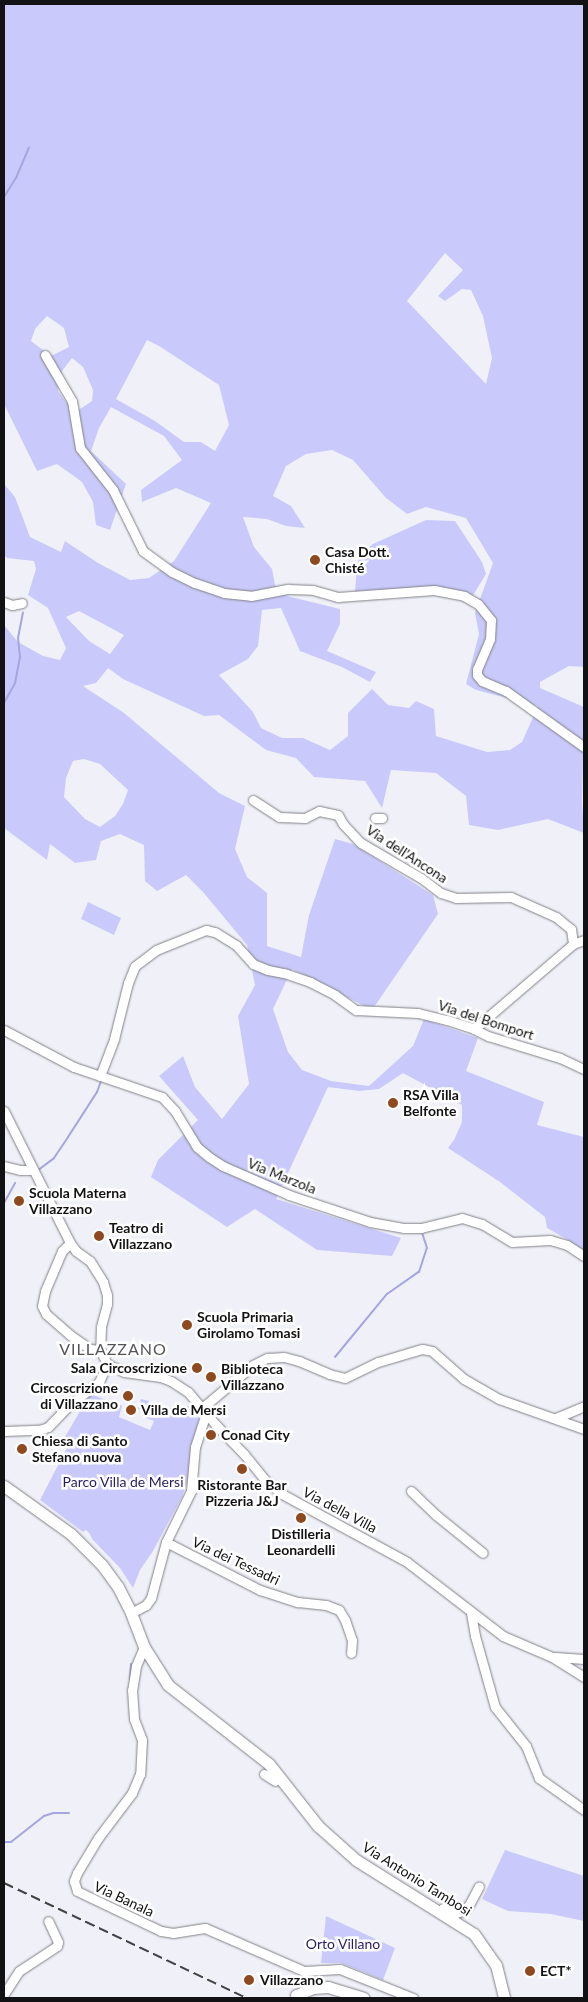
<!DOCTYPE html>
<html>
<head>
<meta charset="utf-8">
<style>
	body { margin:0 }
	#map { position:relative; width:588px; height:2002px; overflow:hidden; background:#f0f1f8; font-family:Lato,sans-serif }
	div>[style] { position:absolute }
	.green>* { inset:0; background:#c9cafb }
	.stream>* { height:2px; margin:-1px; padding:0 1px; transform-origin:1px; border-radius:1px; background:#a4a5e1 }
	.roads { filter:drop-shadow(0 0 1px #808087) drop-shadow(0 0 1px #808087) }
	.minor>* { height:9px; margin:-4.5px; padding:0 4.5px; transform-origin:4.5px; border-radius:4.5px; background:#fff }
	.major>* { height:11px; margin:-5.5px; padding:0 5.5px; transform-origin:5.5px; border-radius:5.5px; background:#fff }
	.rail>* { height:2px; margin-top:-1px; transform-origin:0; background:repeating-linear-gradient(90deg,#424245 0 10px,transparent 0 15px) }
	.dots>* { width:14px; height:14px; translate:-50% -50%; box-sizing:border-box; border:2px solid #fff; border-radius:50% }
	span { translate:-50% -50%; white-space:nowrap; text-align:center; line-height:1.15; -webkit-text-stroke:5px #fff; paint-order:stroke }
	.poi-label { font-size:14px; color:#121214; font-weight:700 }
	.left { translate:0 -50%; text-align:left }
	.right { translate:-100% -50%; text-align:right }
	.street-label { font-size:14px; color:#121214 }
	.park-label { font-size:14px; color:#271c62 }
	.quarter-label { font-size:16px; color:#54545a; letter-spacing:1px }
	.frame { position:absolute; inset:0; border:5px solid #121214; pointer-events:none }
</style>
</head>
<body>
<div id="map">
	<div class="green">
		<i style="clip-path:polygon(evenodd,4px 4px,584px 4px,584px 667px,569px 666px,540px 682px,540px 688px,584px 707px,582px 802px,584px 833px,548px 819px,498px 830px,469px 825px,466px 796px,436px 773px,391px 770px,382px 808px,365px 781px,314px 777px,296px 758px,266px 750px,219px 715px,204px 716px,123px 679px,108px 668px,96px 683px,83px 686px,124px 713px,219px 793px,245px 806px,235px 849px,247px 877px,267px 893px,267px 946px,301px 957px,309px 915px,335px 839px,353px 844px,433px 895px,438px 914px,372px 1010px,292px 969px,273px 1009px,288px 1052px,302px 1070px,331px 1081px,369px 1086px,413px 1046px,424px 1019px,478px 1038px,466px 1071px,544px 1102px,537px 1125px,584px 1137px,584px 1255px,568px 1240px,547px 1228px,545px 1217px,500px 1182px,448px 1148px,454px 1140px,462px 1122px,462px 1105px,403px 1073px,379px 1089px,359px 1091px,328px 1087px,276px 1199px,401px 1238px,392px 1256px,317px 1250px,255px 1209px,227px 1227px,151px 1177px,158px 1160px,198px 1120px,159px 1076px,183px 1056px,195px 1087px,222px 1119px,249px 1084px,238px 1016px,255px 985px,247px 945px,203px 892px,186px 875px,157px 891px,145px 881px,144px 845px,120px 834px,101px 841px,96px 860px,75px 863px,50px 844px,47px 860px,4px 828px,4px 625px,18px 642px,43px 656px,60px 660px,66px 648px,48px 608px,28px 595px,36px 569px,34px 561px,7px 558px,4px 555px,4px 484px,15px 497px,30px 537px,61px 552px,65px 541px,98px 563px,130px 580px,149px 578px,174px 561px,211px 503px,176px 488px,142px 502px,141px 490px,182px 460px,164px 436px,111px 407px,99px 428px,91px 451px,126px 484px,110px 530px,96px 525px,93px 502px,82px 482px,57px 464px,37px 471px,4px 404px,4px 4px,445px 253px,463px 270px,438px 296px,445px 301px,462px 289px,471px 290px,483px 316px,492px 358px,486px 384px,407px 301px,445px 253px,4px 4px,47px 316px,64px 328px,69px 347px,51px 356px,31px 341px,35px 329px,47px 316px,4px 4px,147px 340px,159px 346px,219px 385px,229px 425px,215px 451px,201px 442px,184px 442px,155px 421px,116px 399px,147px 340px,4px 4px,72px 358px,83px 367px,93px 390px,92px 401px,74px 413px,58px 391px,62px 371px,72px 358px,4px 4px,332px 450px,353px 460px,386px 498px,407px 514px,426px 507px,466px 518px,493px 563px,475px 613px,479px 634px,466px 684px,476px 690px,538px 706px,522px 742px,510px 750px,487px 752px,436px 736px,434px 709px,416px 701px,409px 708px,388px 705px,372px 689px,348px 713px,348px 736px,330px 750px,303px 738px,282px 738px,261px 728px,253px 712px,219px 675px,248px 659px,258px 646px,262px 610px,281px 608px,300px 651px,342px 667px,370px 682px,376px 672px,327px 651px,340px 624px,340px 609px,287px 596px,275px 585px,272px 569px,254px 547px,243px 517px,267px 519px,286px 526px,305px 528px,291px 506px,273px 496px,286px 466px,306px 454px,332px 450px,4px 4px,79px 611px,124px 635px,110px 654px,89px 641px,66px 617px,79px 611px,4px 4px,84px 759px,100px 764px,128px 790px,123px 804px,115px 816px,100px 827px,85px 819px,64px 797px,66px 778px,73px 761px,84px 759px)"></i>
		<i style="clip-path:polygon(426px 520px,455px 521px,482px 562px,486px 574px,472px 597px,463px 592px,355px 593px,357px 564px,361px 555px,373px 544px)"></i>
		<i style="clip-path:polygon(88px 902px,121px 918px,114px 935px,81px 919px)"></i>
		<i style="clip-path:polygon(90px 1394px,121px 1405px,122px 1406px,119px 1417px,150px 1430px,154px 1421px,146px 1418px,146px 1412px,138px 1409px,141px 1399px,149px 1401px,148px 1405px,158px 1407px,174px 1409px,190px 1406px,200px 1414px,192px 1447px,191px 1471px,182px 1497px,153px 1551px,140px 1570px,133px 1588px,120px 1568px,92px 1539px,90px 1534px,86px 1530px,83px 1532px,40px 1500px,70px 1442px,65px 1437px)"></i>
		<i style="clip-path:polygon(505px 1850px,584px 1876px,584px 1921px,551px 1914px,508px 1911px,482px 1899px)"></i>
		<i style="clip-path:polygon(326px 1916px,395px 1948px,383px 1980px,341px 1963px,321px 1963px)"></i>
	</div>
	<div class="stream">
		<i style="left:4px;top:197px;width:22px;rotate:-58deg"></i>
		<i style="left:16px;top:178px;width:33px;rotate:-67deg"></i>
		<i style="left:4px;top:703px;width:23px;rotate:-61deg"></i>
		<i style="left:15px;top:683px;width:26px;rotate:-79deg"></i>
		<i style="left:20px;top:657px;width:19px;rotate:-96deg"></i>
		<i style="left:18px;top:638px;width:26px;rotate:-79deg"></i>
		<i style="left:37px;top:1171px;width:21px;rotate:-37deg"></i>
		<i style="left:54px;top:1158px;width:25px;rotate:-56deg"></i>
		<i style="left:68px;top:1137px;width:54px;rotate:-57.2deg"></i>
		<i style="left:97px;top:1092px;width:12px;rotate:-70deg"></i>
		<i style="left:4px;top:1203px;width:23px;rotate:-61deg"></i>
		<i style="left:335px;top:1357px;width:82px;rotate:-50.5deg"></i>
		<i style="left:387px;top:1294px;width:39px;rotate:-35deg"></i>
		<i style="left:419px;top:1272px;width:25px;rotate:-72deg"></i>
		<i style="left:427px;top:1248px;width:16px;rotate:-108deg"></i>
		<i style="left:130px;top:1679px;width:15px;rotate:-86deg"></i>
		<i style="left:4px;top:1842px;width:7px"></i>
		<i style="left:11px;top:1842px;width:42px;rotate:-38.2deg"></i>
		<i style="left:44px;top:1816px;width:9px;rotate:-18deg"></i>
		<i style="left:53px;top:1813px;width:16px"></i>
	</div>
	<div class="roads">
		<div class="minor">
			<i style="left:45px;top:355px;width:53px;rotate:59.6deg"></i>
			<i style="left:72px;top:401px;width:48px;rotate:80.3deg"></i>
			<i style="left:80px;top:448px;width:53px;rotate:51.8deg"></i>
			<i style="left:113px;top:490px;width:68px;rotate:63.8deg"></i>
			<i style="left:143px;top:551px;width:36px;rotate:36deg"></i>
			<i style="left:172px;top:572px;width:25px;rotate:26deg"></i>
			<i style="left:195px;top:583px;width:31px;rotate:19deg"></i>
			<i style="left:224px;top:593px;width:27px;rotate:6deg"></i>
			<i style="left:251px;top:596px;width:38px;rotate:-11deg"></i>
			<i style="left:288px;top:589px;width:25px;rotate:2deg"></i>
			<i style="left:313px;top:590px;width:26px;rotate:16deg"></i>
			<i style="left:338px;top:597px;width:96px;rotate:-4.2deg"></i>
			<i style="left:434px;top:590px;width:31px;rotate:11deg"></i>
			<i style="left:464px;top:596px;width:16px;rotate:30deg"></i>
			<i style="left:478px;top:604px;width:21px;rotate:51deg"></i>
			<i style="left:491px;top:620px;width:19px;rotate:93deg"></i>
			<i style="left:490px;top:639px;width:33px;rotate:113deg"></i>
			<i style="left:477px;top:669px;width:6px;rotate:90deg"></i>
			<i style="left:477px;top:675px;width:8px;rotate:50deg"></i>
			<i style="left:482px;top:681px;width:26px;rotate:23deg"></i>
			<i style="left:506px;top:691px;width:96px;rotate:35.7deg"></i>
			<i style="left:4px;top:602px;width:9px;rotate:21deg"></i>
			<i style="left:12px;top:605px;width:10px;rotate:-11deg"></i>
			<i style="left:253px;top:800px;width:31px;rotate:33deg"></i>
			<i style="left:279px;top:817px;width:26px;rotate:2deg"></i>
			<i style="left:305px;top:818px;width:16px;rotate:-27deg"></i>
			<i style="left:319px;top:811px;width:19px;rotate:12deg"></i>
			<i style="left:338px;top:815px;width:10px;rotate:61deg"></i>
			<i style="left:343px;top:824px;width:26px;rotate:47deg"></i>
			<i style="left:361px;top:843px;width:69px;rotate:30.3deg"></i>
			<i style="left:421px;top:878px;width:25px;rotate:37deg"></i>
			<i style="left:441px;top:893px;width:16px;rotate:18deg"></i>
			<i style="left:456px;top:898px;width:55px;rotate:-1deg"></i>
			<i style="left:511px;top:897px;width:49px;rotate:24deg"></i>
			<i style="left:556px;top:917px;width:19px;rotate:39deg"></i>
			<i style="left:571px;top:929px;width:15px;rotate:82deg"></i>
			<i style="left:375px;top:818px;width:7px"></i>
			<i style="left:474px;top:1029px;width:130px;rotate:-40.6deg"></i>
			<i style="left:573px;top:944px;width:12px;rotate:-20deg"></i>
			<i style="left:4px;top:1030px;width:79px;rotate:27.9deg"></i>
			<i style="left:74px;top:1067px;width:93px;rotate:18.8deg"></i>
			<i style="left:162px;top:1097px;width:19px;rotate:47deg"></i>
			<i style="left:175px;top:1111px;width:42px;rotate:58.6deg"></i>
			<i style="left:197px;top:1147px;width:16px;rotate:40deg"></i>
			<i style="left:209px;top:1157px;width:17px;rotate:33deg"></i>
			<i style="left:223px;top:1166px;width:72px;rotate:23.7deg"></i>
			<i style="left:289px;top:1195px;width:85px;rotate:18.4deg"></i>
			<i style="left:370px;top:1222px;width:35px;rotate:10deg"></i>
			<i style="left:404px;top:1228px;width:17px"></i>
			<i style="left:421px;top:1228px;width:42px;rotate:-13.7deg"></i>
			<i style="left:462px;top:1218px;width:21px;rotate:17deg"></i>
			<i style="left:482px;top:1224px;width:35px;rotate:31deg"></i>
			<i style="left:512px;top:1242px;width:38px;rotate:-3deg"></i>
			<i style="left:550px;top:1240px;width:18px;rotate:16deg"></i>
			<i style="left:567px;top:1245px;width:20px;rotate:33deg"></i>
			<i style="left:100px;top:1076px;width:40px;rotate:-69deg"></i>
			<i style="left:114px;top:1039px;width:58px;rotate:-76deg"></i>
			<i style="left:128px;top:983px;width:18px;rotate:-68deg"></i>
			<i style="left:135px;top:966px;width:26px;rotate:-37deg"></i>
			<i style="left:156px;top:950px;width:54px;rotate:-21.8deg"></i>
			<i style="left:206px;top:930px;width:9px;rotate:13deg"></i>
			<i style="left:215px;top:932px;width:25px;rotate:32deg"></i>
			<i style="left:236px;top:945px;width:25px;rotate:48deg"></i>
			<i style="left:253px;top:964px;width:16px;rotate:22deg"></i>
			<i style="left:268px;top:970px;width:16px;rotate:11deg"></i>
			<i style="left:284px;top:973px;width:28px;rotate:19deg"></i>
			<i style="left:310px;top:982px;width:28px;rotate:27deg"></i>
			<i style="left:335px;top:995px;width:26px;rotate:36deg"></i>
			<i style="left:356px;top:1010px;width:62px;rotate:2.8deg"></i>
			<i style="left:418px;top:1013px;width:30px;rotate:14deg"></i>
			<i style="left:447px;top:1020px;width:28px;rotate:18deg"></i>
			<i style="left:474px;top:1029px;width:16px;rotate:27deg"></i>
			<i style="left:488px;top:1036px;width:75px;rotate:17deg"></i>
			<i style="left:560px;top:1058px;width:26px;rotate:25deg"></i>
			<i style="left:4px;top:1111px;width:148px;rotate:63.4deg"></i>
			<i style="left:70px;top:1243px;width:10px;rotate:53deg"></i>
			<i style="left:76px;top:1251px;width:17px;rotate:36deg"></i>
			<i style="left:90px;top:1261px;width:25px;rotate:58deg"></i>
			<i style="left:103px;top:1282px;width:14px;rotate:73deg"></i>
			<i style="left:107px;top:1295px;width:9px;rotate:90deg"></i>
			<i style="left:107px;top:1304px;width:24px;rotate:105deg"></i>
			<i style="left:101px;top:1327px;width:23px;rotate:92deg"></i>
			<i style="left:100px;top:1350px;width:16px;rotate:63deg"></i>
			<i style="left:107px;top:1364px;width:19px;rotate:25deg"></i>
			<i style="left:124px;top:1372px;width:37px;rotate:8deg"></i>
			<i style="left:161px;top:1377px;width:11px;rotate:22deg"></i>
			<i style="left:171px;top:1381px;width:20px;rotate:33deg"></i>
			<i style="left:188px;top:1392px;width:43px;rotate:49.7deg"></i>
			<i style="left:216px;top:1425px;width:40px;rotate:46deg"></i>
			<i style="left:244px;top:1454px;width:33px;rotate:51deg"></i>
			<i style="left:265px;top:1480px;width:22px;rotate:39deg"></i>
			<i style="left:282px;top:1494px;width:142px;rotate:28.5deg"></i>
			<i style="left:407px;top:1562px;width:121px;rotate:37.6deg"></i>
			<i style="left:503px;top:1636px;width:53px;rotate:23.2deg"></i>
			<i style="left:552px;top:1657px;width:38px;rotate:32deg"></i>
			<i style="left:4px;top:1166px;width:16px;rotate:14deg"></i>
			<i style="left:20px;top:1170px;width:12px"></i>
			<i style="left:70px;top:1243px;width:11px;rotate:135deg"></i>
			<i style="left:62px;top:1251px;width:43px;rotate:113deg"></i>
			<i style="left:45px;top:1291px;width:15px;rotate:101deg"></i>
			<i style="left:42px;top:1306px;width:9px;rotate:63deg"></i>
			<i style="left:46px;top:1314px;width:32px;rotate:41deg"></i>
			<i style="left:70px;top:1335px;width:24px;rotate:35deg"></i>
			<i style="left:90px;top:1349px;width:10px;rotate:6deg"></i>
			<i style="left:202px;top:1408px;width:67px;rotate:-40.1deg"></i>
			<i style="left:253px;top:1365px;width:16px;rotate:-27deg"></i>
			<i style="left:267px;top:1358px;width:17px;rotate:-3deg"></i>
			<i style="left:284px;top:1357px;width:16px;rotate:15deg"></i>
			<i style="left:299px;top:1361px;width:33px;rotate:23deg"></i>
			<i style="left:329px;top:1374px;width:16px;rotate:14deg"></i>
			<i style="left:345px;top:1378px;width:37px;rotate:-26deg"></i>
			<i style="left:378px;top:1362px;width:46px;rotate:-16.5deg"></i>
			<i style="left:422px;top:1349px;width:10px;rotate:11deg"></i>
			<i style="left:432px;top:1351px;width:43px;rotate:41.2deg"></i>
			<i style="left:464px;top:1379px;width:40px;rotate:29.7deg"></i>
			<i style="left:499px;top:1399px;width:90px;rotate:19.4deg"></i>
			<i style="left:556px;top:1418px;width:30px;rotate:-23deg"></i>
			<i style="left:4px;top:1431px;width:35px;rotate:-2deg"></i>
			<i style="left:39px;top:1430px;width:9px;rotate:-18deg"></i>
			<i style="left:48px;top:1427px;width:28px;rotate:-46deg"></i>
			<i style="left:67px;top:1407px;width:41px;rotate:-38deg"></i>
			<i style="left:99px;top:1382px;width:20px;rotate:-66deg"></i>
			<i style="left:411px;top:1491px;width:35px;rotate:44deg"></i>
			<i style="left:436px;top:1515px;width:60px;rotate:39deg"></i>
			<i style="left:166px;top:1542px;width:106px;rotate:27.1deg"></i>
			<i style="left:260px;top:1590px;width:40px;rotate:18deg"></i>
			<i style="left:298px;top:1602px;width:28px;rotate:6deg"></i>
			<i style="left:326px;top:1605px;width:14px;rotate:21deg"></i>
			<i style="left:339px;top:1610px;width:12px;rotate:59deg"></i>
			<i style="left:345px;top:1620px;width:21px;rotate:71deg"></i>
			<i style="left:352px;top:1640px;width:13px;rotate:94deg"></i>
			<i style="left:131px;top:1613px;width:17px;rotate:-28deg"></i>
			<i style="left:146px;top:1605px;width:9px;rotate:-54deg"></i>
			<i style="left:151px;top:1598px;width:58px;rotate:-75deg"></i>
			<i style="left:166px;top:1542px;width:57px;rotate:-63.9deg"></i>
			<i style="left:191px;top:1491px;width:44px;rotate:-84.8deg"></i>
			<i style="left:195px;top:1447px;width:36px;rotate:-72deg"></i>
			<i style="left:471px;top:1613px;width:23px;rotate:80deg"></i>
			<i style="left:475px;top:1636px;width:74px;rotate:74.3deg"></i>
			<i style="left:495px;top:1707px;width:50px;rotate:51.5deg"></i>
			<i style="left:526px;top:1746px;width:35px;rotate:68deg"></i>
			<i style="left:539px;top:1778px;width:55px;rotate:35.4deg"></i>
			<i style="left:144px;top:1647px;width:21px;rotate:113deg"></i>
			<i style="left:136px;top:1666px;width:24px;rotate:99deg"></i>
			<i style="left:132px;top:1690px;width:29px;rotate:86deg"></i>
			<i style="left:134px;top:1719px;width:22px;rotate:69deg"></i>
			<i style="left:142px;top:1740px;width:34px;rotate:93deg"></i>
			<i style="left:140px;top:1774px;width:21px;rotate:113deg"></i>
			<i style="left:132px;top:1793px;width:56px;rotate:127.1deg"></i>
			<i style="left:98px;top:1838px;width:41px;rotate:121deg"></i>
			<i style="left:77px;top:1873px;width:9px;rotate:111deg"></i>
			<i style="left:74px;top:1881px;width:10px;rotate:73deg"></i>
			<i style="left:77px;top:1891px;width:93px;rotate:25.5deg"></i>
			<i style="left:161px;top:1931px;width:12px;rotate:9deg"></i>
			<i style="left:173px;top:1933px;width:32px;rotate:-9deg"></i>
			<i style="left:205px;top:1928px;width:108px;rotate:23.5deg"></i>
			<i style="left:304px;top:1971px;width:36px;rotate:-3deg"></i>
			<i style="left:340px;top:1969px;width:79px;rotate:21.7deg"></i>
			<i style="left:555px;top:1657px;width:29px;rotate:4deg"></i>
			<i style="left:264px;top:1774px;width:13px;rotate:32deg"></i>
			<i style="left:441px;top:1912px;width:4px;rotate:-63deg"></i>
			<i style="left:443px;top:1908px;width:14px;rotate:21deg"></i>
			<i style="left:456px;top:1913px;width:6px;rotate:-18deg"></i>
			<i style="left:462px;top:1911px;width:9px;rotate:-41deg"></i>
			<i style="left:469px;top:1905px;width:21px;rotate:-62deg"></i>
			<i style="left:4px;top:1994px;width:27px;rotate:-57deg"></i>
			<i style="left:19px;top:1971px;width:45px;rotate:-33.3deg"></i>
			<i style="left:57px;top:1946px;width:4px;rotate:-76deg"></i>
			<i style="left:58px;top:1942px;width:23px;rotate:-115deg"></i>
		</div>
		<div class="major">
			<i style="left:4px;top:1486px;width:82px;rotate:35.6deg"></i>
			<i style="left:71px;top:1534px;width:44px;rotate:45deg"></i>
			<i style="left:102px;top:1565px;width:27px;rotate:54deg"></i>
			<i style="left:118px;top:1587px;width:29px;rotate:63deg"></i>
			<i style="left:131px;top:1613px;width:36px;rotate:69deg"></i>
			<i style="left:144px;top:1647px;width:45px;rotate:57.7deg"></i>
			<i style="left:168px;top:1685px;width:128px;rotate:38deg"></i>
			<i style="left:269px;top:1764px;width:79px;rotate:51.7deg"></i>
			<i style="left:318px;top:1826px;width:51px;rotate:41.8deg"></i>
			<i style="left:356px;top:1860px;width:139px;rotate:32.1deg"></i>
			<i style="left:474px;top:1934px;width:38px;rotate:55deg"></i>
			<i style="left:496px;top:1965px;width:34px;rotate:76deg"></i>
			<i style="left:296px;top:1995px;width:18px;rotate:-22deg"></i>
			<i style="left:313px;top:1988px;width:15px;rotate:-4deg"></i>
			<i style="left:328px;top:1987px;width:37px;rotate:17deg"></i>
		</div>
	</div>
	<div class="rail">
		<i style="left:4px;top:1883px;width:268px;rotate:25.4deg"></i>
	</div>
	<div class="dots">
		<i style="left:315px;top:560px;background:#8e4a1e"></i>
		<i style="left:393px;top:1103px;background:#8e4a1e"></i>
		<i style="left:19px;top:1201px;background:#8e4a1e"></i>
		<i style="left:99px;top:1236px;background:#8e4a1e"></i>
		<i style="left:187px;top:1325px;background:#8e4a1e"></i>
		<i style="left:197px;top:1368px;background:#8e4a1e"></i>
		<i style="left:211px;top:1377px;background:#8e4a1e"></i>
		<i style="left:128px;top:1396px;background:#8e4a1e"></i>
		<i style="left:131px;top:1410px;background:#8e4a1e"></i>
		<i style="left:211px;top:1435px;background:#8e4a1e"></i>
		<i style="left:22px;top:1449px;background:#8e4a1e"></i>
		<i style="left:242px;top:1469px;background:#8e4a1e"></i>
		<i style="left:301px;top:1518px;background:#8e4a1e"></i>
		<i style="left:530px;top:1971px;background:#8e4a1e"></i>
		<i style="left:249px;top:1980px;background:#8e4a1e"></i>
	</div>
	<div class="poi-label">
		<span class="left" style="left:325px;top:560px">Casa Dott.<br>Chisté</span>
		<span class="left" style="left:403px;top:1103px">RSA Villa<br>Belfonte</span>
		<span class="left" style="left:29px;top:1201px">Scuola Materna<br>Villazzano</span>
		<span class="left" style="left:109px;top:1236px">Teatro di<br>Villazzano</span>
		<span class="left" style="left:197px;top:1325px">Scuola Primaria<br>Girolamo Tomasi</span>
		<span class="right" style="left:187px;top:1368px">Sala Circoscrizione</span>
		<span class="left" style="left:221px;top:1377px">Biblioteca<br>Villazzano</span>
		<span class="right" style="left:118px;top:1396px">Circoscrizione<br>di Villazzano</span>
		<span class="left" style="left:141px;top:1410px">Villa de Mersi</span>
		<span class="left" style="left:221px;top:1435px">Conad City</span>
		<span class="left" style="left:32px;top:1449px">Chiesa di Santo<br>Stefano nuova</span>
		<span style="left:242px;top:1493px">Ristorante Bar<br>Pizzeria J&amp;J</span>
		<span style="left:301px;top:1542px">Distilleria<br>Leonardelli</span>
		<span class="left" style="left:540px;top:1971px">ECT*</span>
		<span class="left" style="left:260px;top:1980px">Villazzano</span>
	</div>
	<div class="street-label">
		<span style="left:407px;top:854px;rotate:33deg">Via dell'Ancona</span>
		<span style="left:486px;top:1020px;rotate:18deg">Via del Bomport</span>
		<span style="left:282px;top:1176px;rotate:22deg">Via Marzola</span>
		<span style="left:340px;top:1510px;rotate:28deg">Via della Villa</span>
		<span style="left:236px;top:1561px;rotate:25deg">Via dei Tessadri</span>
		<span style="left:417px;top:1879px;rotate:32deg">Via Antonio Tambosi</span>
		<span style="left:124px;top:1899px;rotate:25deg">Via Banala</span>
	</div>
	<div class="park-label">
		<span style="left:123px;top:1482px">Parco Villa de Mersi</span>
		<span style="left:343px;top:1944px">Orto Villano</span>
	</div>
	<div class="quarter-label">
		<span style="left:113px;top:1349px">VILLAZZANO</span>
	</div>
	<div class="frame"></div>
</div>
</body>
</html>
